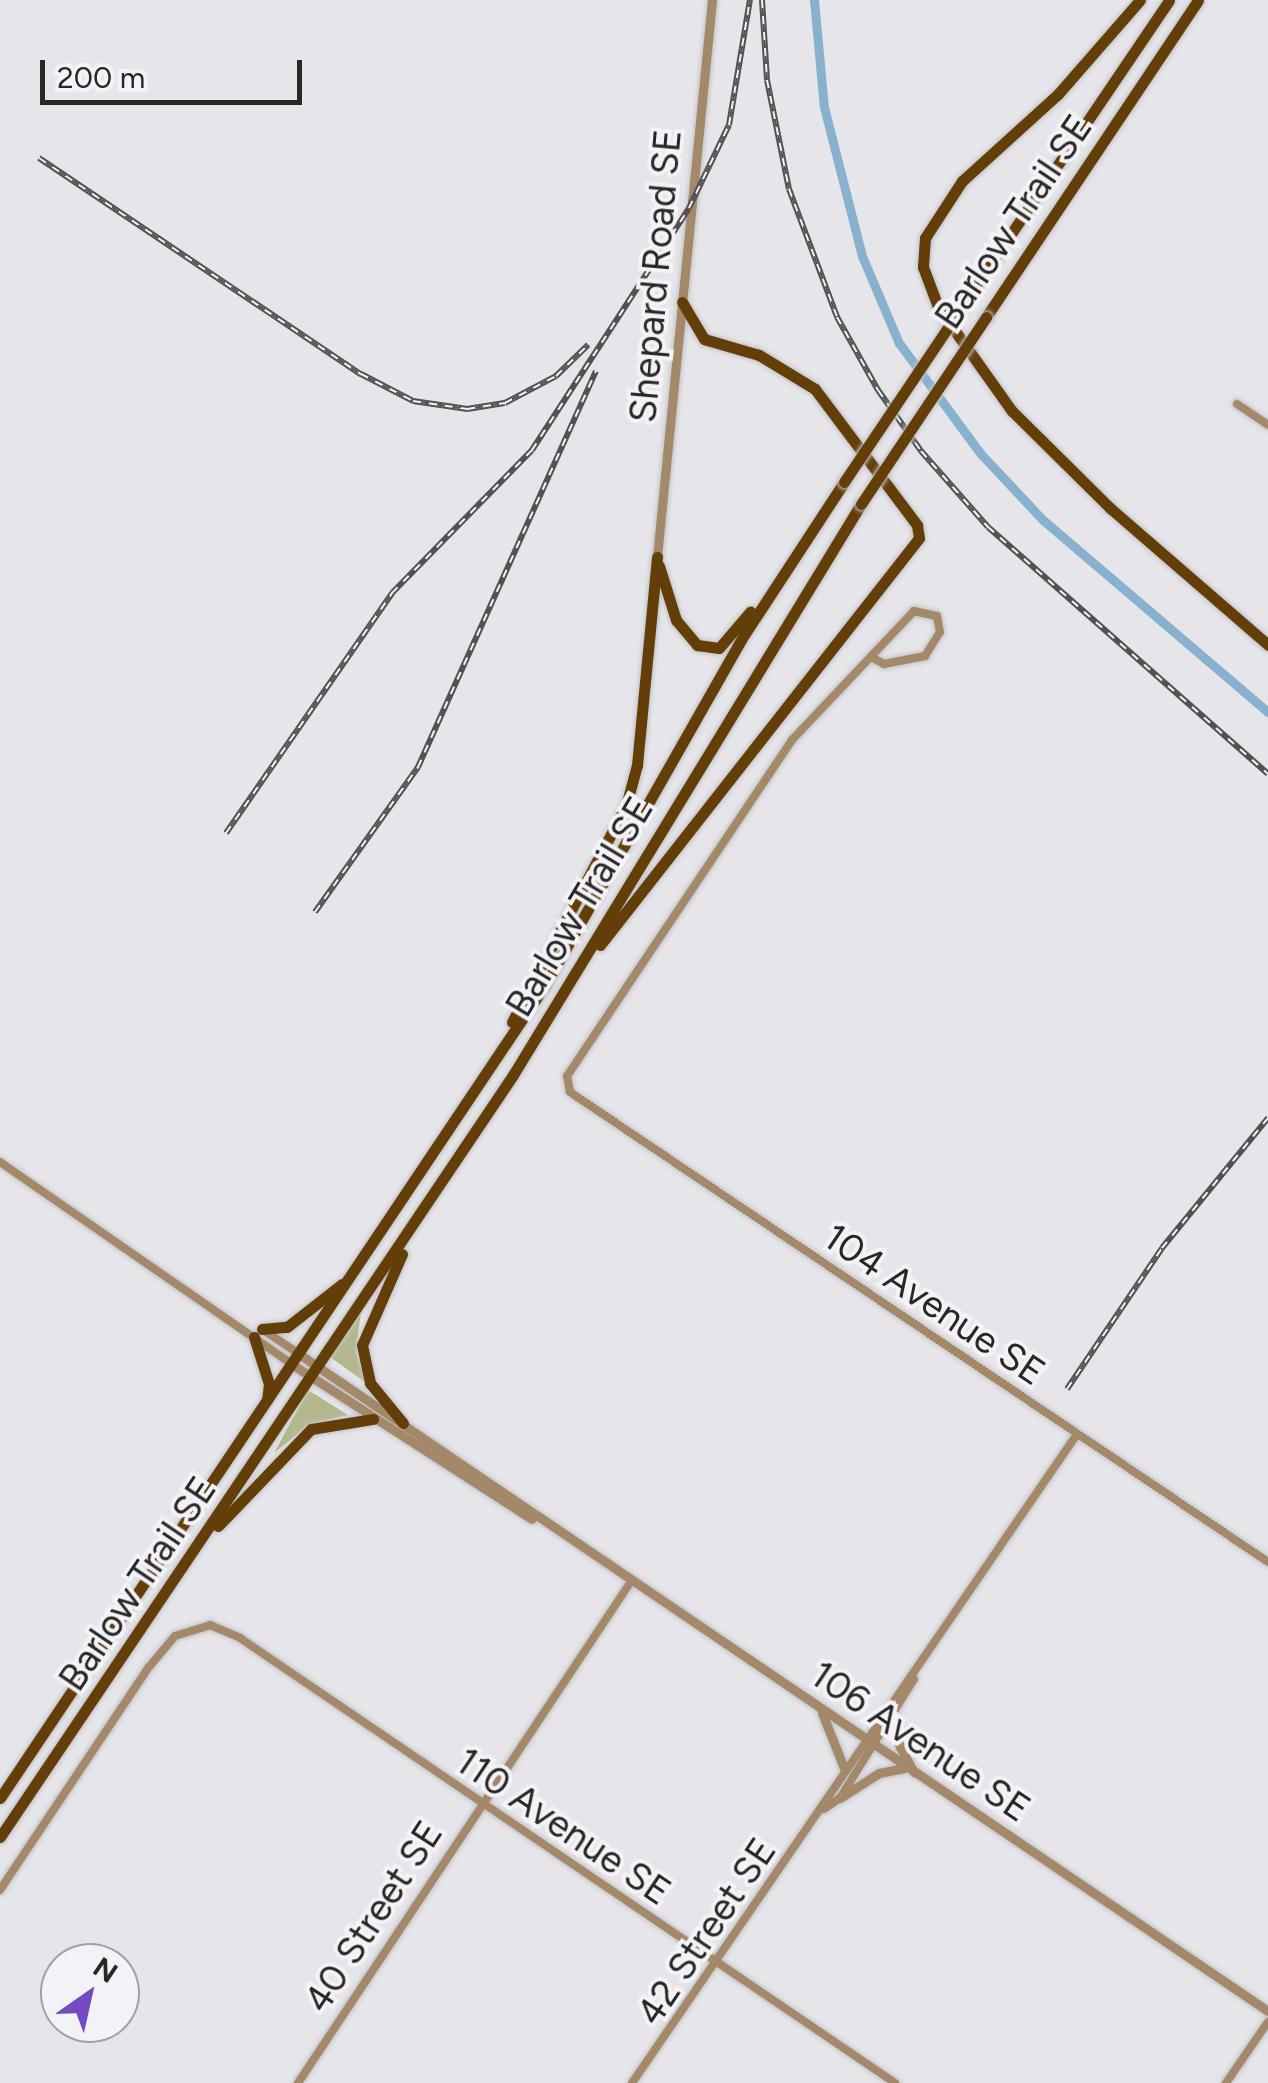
<!DOCTYPE html>
<html>
<head>
<meta charset="utf-8">
<style>
	body { margin:0 }
	#map { position:relative; width:1268px; height:2083px; overflow:hidden; background:#e5e5ea; font-family:Figtree,sans-serif }
	div>[style] { position:absolute }
	.green>* { inset:0; background:#b2b88c }
	.canal>* { height:9px; margin:-4.5px; padding:0 4.5px; transform-origin:4.5px; border-radius:4.5px; background:#88b1ce }
	.roads { filter:drop-shadow(0 0 2px #c3c3c7) drop-shadow(0 0 2px #c3c3c7) }
	.minor>* { height:8px; margin:-4px; padding:0 4px; transform-origin:4px; border-radius:4px; background:#a4886a }
	.tertiary>* { height:9px; margin:-4.5px; padding:0 4.5px; transform-origin:4.5px; border-radius:4.5px; background:#a4886a }
	.primary>* { height:11px; margin:-5.5px; padding:0 5.5px; transform-origin:5.5px; border-radius:5.5px; background:#643e09 }
	.rail>* { height:6px; margin-top:-3px; transform-origin:0; background:repeating-linear-gradient(90deg,#f3f3f7 0 8px,#525254 0 16px); box-sizing:border-box; border-block:2px solid #525254 }
	.bridges { filter:drop-shadow(0 0 2px #c3c3c7) drop-shadow(0 0 2px #c3c3c7) }
	.primary-bridge>* { height:11px; margin:-5.5px; padding:0 5.5px; transform-origin:5.5px; border-radius:5.5px; background:#643e09 }
	span { translate:-50% -50%; white-space:nowrap; text-align:center; line-height:1.15; -webkit-text-stroke:8px #f3f3f7; paint-order:stroke }
	.street-label { font-size:38px; color:#272728 }
	.north { position:absolute; left:40px; top:1943px; width:100px; height:100px; box-sizing:border-box; background:#f3f3f7; border:2px solid #a1a1a4; border-radius:50%; rotate:34deg; font-size:28px; font-weight:700; line-height:40px; text-align:center; color:#272728 }
	.north::after { content:''; display:block; margin:auto; width:35px; height:45px; background:#7449c1; clip-path:polygon(50% 0,100% 100%,50% 72%,0 100%) }
	.scale { position:absolute; left:40px; top:60px; width:262px; height:45px; box-sizing:border-box; border:5px solid #272728; border-top:0; padding-left:12px; font-size:30px; line-height:35px; white-space:nowrap; color:#272728; -webkit-text-stroke:8px #f3f3f7; paint-order:stroke }
</style>
</head>
<body>
<div id="map">
	<div class="green">
		<i style="clip-path:polygon(361px 1311px,356px 1350px,365px 1382px,330px 1357px)"></i>
		<i style="clip-path:polygon(308px 1390px,348px 1415px,310px 1424px,274px 1453px)"></i>
	</div>
	<div class="canal">
		<i style="left:814px;top:0;width:107px;rotate:84.7deg"></i>
		<i style="left:824px;top:107px;width:154px;rotate:75.7deg"></i>
		<i style="left:862px;top:256px;width:95px;rotate:67deg"></i>
		<i style="left:899px;top:343px;width:137px;rotate:53.6deg"></i>
		<i style="left:980px;top:453px;width:92px;rotate:46.8deg"></i>
		<i style="left:1043px;top:520px;width:296px;rotate:40.5deg"></i>
	</div>
	<div class="roads">
		<div class="minor">
			<i style="left:1237px;top:404px;width:37px;rotate:34deg"></i>
			<i style="left:871px;top:657px;width:15px;rotate:28deg"></i>
			<i style="left:884px;top:664px;width:42px;rotate:-11deg"></i>
			<i style="left:925px;top:656px;width:28px;rotate:-58deg"></i>
			<i style="left:940px;top:632px;width:16px;rotate:-101deg"></i>
			<i style="left:937px;top:616px;width:24px;rotate:-168deg"></i>
			<i style="left:914px;top:611px;width:178px;rotate:133.4deg"></i>
			<i style="left:792px;top:740px;width:404px;rotate:123.8deg"></i>
			<i style="left:567px;top:1076px;width:16px;rotate:79deg"></i>
			<i style="left:570px;top:1092px;width:841px;rotate:33.95deg"></i>
			<i style="left:0;top:1162px;width:356px;rotate:34.7deg"></i>
			<i style="left:262px;top:1329px;width:45px;rotate:34deg"></i>
			<i style="left:824px;top:1809px;width:19px;rotate:-35deg"></i>
			<i style="left:840px;top:1798px;width:140px;rotate:-58.1deg"></i>
			<i style="left:0;top:1890px;width:268px;rotate:-56.3deg"></i>
			<i style="left:149px;top:1667px;width:40px;rotate:-50deg"></i>
			<i style="left:175px;top:1636px;width:37px;rotate:-17deg"></i>
			<i style="left:210px;top:1625px;width:33px;rotate:23deg"></i>
			<i style="left:240px;top:1638px;width:792px;rotate:34.19deg"></i>
			<i style="left:298px;top:2083px;width:600px;rotate:-56.42deg"></i>
			<i style="left:632px;top:2083px;width:787px;rotate:-55.56deg"></i>
			<i style="left:1226px;top:2083px;width:74px;rotate:-55.5deg"></i>
		</div>
		<div class="tertiary">
			<i style="left:657px;top:557px;width:560px;rotate:-84.36deg"></i>
			<i style="left:299px;top:1354px;width:1171px;rotate:34.14deg"></i>
			<i style="left:293px;top:1365px;width:284px;rotate:32.8deg"></i>
			<i style="left:822px;top:1713px;width:59px;rotate:68.2deg"></i>
			<i style="left:895px;top:1717px;width:30px;rotate:81deg"></i>
			<i style="left:900px;top:1747px;width:29px;rotate:61deg"></i>
			<i style="left:840px;top:1798px;width:46px;rotate:-32.7deg"></i>
			<i style="left:879px;top:1773px;width:26px;rotate:-11deg"></i>
		</div>
		<div class="primary">
			<i style="left:1140px;top:0;width:125px;rotate:131.1deg"></i>
			<i style="left:1058px;top:94px;width:130px;rotate:137.8deg"></i>
			<i style="left:962px;top:181px;width:68px;rotate:123deg"></i>
			<i style="left:925px;top:238px;width:29px;rotate:94deg"></i>
			<i style="left:923px;top:267px;width:43px;rotate:69.4deg"></i>
			<i style="left:938px;top:307px;width:128px;rotate:54.6deg"></i>
			<i style="left:1012px;top:411px;width:138px;rotate:44.7deg"></i>
			<i style="left:1110px;top:508px;width:209px;rotate:40.9deg"></i>
			<i style="left:975px;top:287px;width:346px;rotate:-55.9deg"></i>
			<i style="left:986px;top:317px;width:381px;rotate:-56.2deg"></i>
			<i style="left:659px;top:566px;width:57px;rotate:72.5deg"></i>
			<i style="left:676px;top:620px;width:33px;rotate:50deg"></i>
			<i style="left:697px;top:645px;width:22px;rotate:8deg"></i>
			<i style="left:719px;top:648px;width:48px;rotate:-49.3deg"></i>
			<i style="left:600px;top:945px;width:517px;rotate:-51.91deg"></i>
			<i style="left:919px;top:538px;width:13px;rotate:-99deg"></i>
			<i style="left:917px;top:525px;width:170px;rotate:-126.9deg"></i>
			<i style="left:815px;top:389px;width:66px;rotate:-148.7deg"></i>
			<i style="left:759px;top:355px;width:57px;rotate:-163.8deg"></i>
			<i style="left:704px;top:339px;width:43px;rotate:-120.7deg"></i>
			<i style="left:512px;top:1022px;width:244px;rotate:-62.2deg"></i>
			<i style="left:626px;top:806px;width:42px;rotate:-75deg"></i>
			<i style="left:637px;top:765px;width:209px;rotate:-84.5deg"></i>
			<i style="left:402px;top:1254px;width:99px;rotate:113.7deg"></i>
			<i style="left:362px;top:1345px;width:39px;rotate:78deg"></i>
			<i style="left:370px;top:1383px;width:52px;rotate:50.5deg"></i>
			<i style="left:262px;top:1329px;width:25px;rotate:-5deg"></i>
			<i style="left:287px;top:1327px;width:70px;rotate:-38deg"></i>
			<i style="left:254px;top:1337px;width:49px;rotate:72.3deg"></i>
			<i style="left:269px;top:1384px;width:16px;rotate:97deg"></i>
			<i style="left:218px;top:1526px;width:134px;rotate:-46.2deg"></i>
			<i style="left:311px;top:1429px;width:63px;rotate:-9.2deg"></i>
			<i style="left:0;top:1798px;width:979px;rotate:-56.16deg"></i>
			<i style="left:545px;top:985px;width:403px;rotate:-60.4deg"></i>
			<i style="left:744px;top:635px;width:183px;rotate:-56.8deg"></i>
			<i style="left:0;top:1837px;width:919px;rotate:-56.05deg"></i>
			<i style="left:513px;top:1075px;width:669px;rotate:-58.64deg"></i>
		</div>
	</div>
	<div class="rail">
		<i style="left:762px;top:0;width:80px;rotate:86.4deg"></i>
		<i style="left:767px;top:80px;width:111px;rotate:78.6deg"></i>
		<i style="left:789px;top:189px;width:137px;rotate:69.4deg"></i>
		<i style="left:837px;top:317px;width:84px;rotate:60.7deg"></i>
		<i style="left:878px;top:390px;width:75px;rotate:54.8deg"></i>
		<i style="left:921px;top:451px;width:101px;rotate:48.6deg"></i>
		<i style="left:988px;top:527px;width:373px;rotate:41.4deg"></i>
		<i style="left:39px;top:158px;width:388px;rotate:33.9deg"></i>
		<i style="left:361px;top:374px;width:59px;rotate:27.4deg"></i>
		<i style="left:413px;top:401px;width:55px;rotate:8.4deg"></i>
		<i style="left:467px;top:409px;width:38px;rotate:-9deg"></i>
		<i style="left:505px;top:403px;width:58px;rotate:-27.9deg"></i>
		<i style="left:556px;top:376px;width:45px;rotate:-44.1deg"></i>
		<i style="left:226px;top:833px;width:292px;rotate:-55.3deg"></i>
		<i style="left:392px;top:593px;width:200px;rotate:-45.6deg"></i>
		<i style="left:532px;top:450px;width:288px;rotate:-57deg"></i>
		<i style="left:689px;top:208px;width:92px;rotate:-64.3deg"></i>
		<i style="left:729px;top:125px;width:127px;rotate:-80.5deg"></i>
		<i style="left:315px;top:912px;width:178px;rotate:-54.6deg"></i>
		<i style="left:418px;top:767px;width:434px;rotate:-65.8deg"></i>
		<i style="left:1067px;top:1389px;width:170px;rotate:-56deg"></i>
		<i style="left:1162px;top:1248px;width:168px;rotate:-50.8deg"></i>
	</div>
	<div class="bridges">
		<div class="primary-bridge">
			<i style="left:844px;top:482px;width:235px;rotate:-56.1deg"></i>
			<i style="left:861px;top:504px;width:225px;rotate:-56.2deg"></i>
		</div>
	</div>
	<div class="street-label">
		<span style="left:1014px;top:222px;rotate:-56deg">Barlow Trail SE</span>
		<span style="left:656px;top:276px;rotate:-85deg">Shepard Road SE</span>
		<span style="left:580px;top:907px;rotate:-59deg">Barlow Trail SE</span>
		<span style="left:934px;top:1305px;rotate:34deg">104 Avenue SE</span>
		<span style="left:138px;top:1584px;rotate:-56deg">Barlow Trail SE</span>
		<span style="left:920px;top:1742px;rotate:34deg">106 Avenue SE</span>
		<span style="left:563px;top:1827px;rotate:34deg">110 Avenue SE</span>
		<span style="left:374px;top:1917px;rotate:-57deg">40 Street SE</span>
		<span style="left:707px;top:1932px;rotate:-56deg">42 Street SE</span>
	</div>
	<div class="north">N</div>
	<div class="scale">200 m</div>
</div>
</body>
</html>
